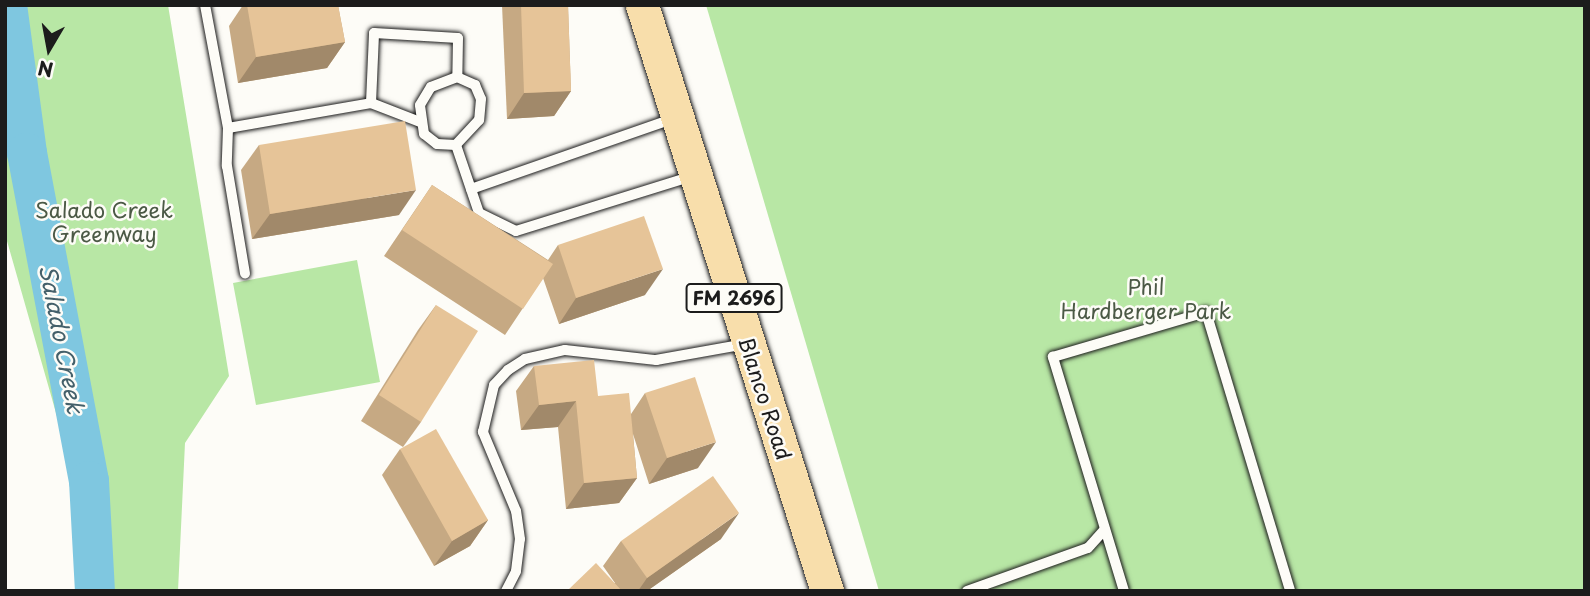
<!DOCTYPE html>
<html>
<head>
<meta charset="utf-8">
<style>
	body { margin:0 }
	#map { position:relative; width:1590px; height:596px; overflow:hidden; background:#fdfcf7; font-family:"Playpen Sans",sans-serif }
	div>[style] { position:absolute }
	.green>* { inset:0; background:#b8e7a5 }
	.river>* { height:40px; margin:-20px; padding:0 20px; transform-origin:20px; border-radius:20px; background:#7fc7e0 }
	.roads { filter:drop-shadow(0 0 2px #1c1c1c) drop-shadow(0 0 2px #1c1c1c) }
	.service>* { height:10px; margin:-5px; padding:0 5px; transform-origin:5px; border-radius:5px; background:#fdfcf7 }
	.primary>* { height:33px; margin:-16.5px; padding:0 16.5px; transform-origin:16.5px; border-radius:16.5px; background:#f8deab }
	.wall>* { inset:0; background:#c6a983 }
	.shaded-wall>* { inset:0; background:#a1896a }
	.building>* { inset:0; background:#e6c498 }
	span { translate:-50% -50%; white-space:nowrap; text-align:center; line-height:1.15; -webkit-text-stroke:5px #fdfcf7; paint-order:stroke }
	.shield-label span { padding:2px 5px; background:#fdfcf7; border:2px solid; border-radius:5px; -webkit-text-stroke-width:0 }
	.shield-label { font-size:19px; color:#1c1c1c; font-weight:700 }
	.park-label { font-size:21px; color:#4b5945 }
	.street-label { font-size:21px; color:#1c1c1c }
	.water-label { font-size:23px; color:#44606a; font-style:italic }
	.frame { position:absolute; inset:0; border:7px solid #1c1c1c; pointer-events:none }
	.north { position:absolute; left:14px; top:14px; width:70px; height:70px; -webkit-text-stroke:5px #fdfcf7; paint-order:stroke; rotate:190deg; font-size:19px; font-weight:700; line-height:28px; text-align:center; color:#1c1c1c }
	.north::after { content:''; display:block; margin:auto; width:24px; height:32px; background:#1c1c1c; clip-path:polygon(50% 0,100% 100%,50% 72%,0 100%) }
</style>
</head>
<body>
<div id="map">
	<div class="green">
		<i style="clip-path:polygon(5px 5px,168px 5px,229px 376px,185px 443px,178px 591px,77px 591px,72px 469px,5px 234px)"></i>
		<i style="clip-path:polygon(706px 5px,1585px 5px,1585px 591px,879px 591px)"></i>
		<i style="clip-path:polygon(357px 260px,380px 382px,256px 405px,233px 283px)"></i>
	</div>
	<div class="river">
		<i style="left:7px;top:5px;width:149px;rotate:82.3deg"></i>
		<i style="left:27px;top:153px;width:334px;rotate:79.3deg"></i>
		<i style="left:89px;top:481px;width:110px;rotate:86.9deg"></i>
	</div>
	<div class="roads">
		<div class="service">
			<i style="left:205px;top:5px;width:125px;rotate:79.4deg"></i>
			<i style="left:228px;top:128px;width:38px;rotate:92deg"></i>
			<i style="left:227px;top:166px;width:109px;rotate:80.5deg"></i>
			<i style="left:457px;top:77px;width:20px;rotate:24deg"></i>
			<i style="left:475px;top:85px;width:15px;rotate:67deg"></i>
			<i style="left:481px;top:99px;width:21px;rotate:95deg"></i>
			<i style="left:479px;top:120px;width:34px;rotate:133deg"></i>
			<i style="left:456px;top:145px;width:19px;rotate:-177deg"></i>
			<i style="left:437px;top:144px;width:16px;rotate:-142deg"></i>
			<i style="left:424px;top:134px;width:29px;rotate:-98deg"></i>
			<i style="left:420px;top:105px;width:21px;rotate:-59deg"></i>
			<i style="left:431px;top:87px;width:28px;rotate:-21deg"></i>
			<i style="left:371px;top:103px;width:70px;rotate:-87.5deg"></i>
			<i style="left:374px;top:33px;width:84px;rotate:3.4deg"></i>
			<i style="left:458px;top:38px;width:39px;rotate:91deg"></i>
			<i style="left:228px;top:128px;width:145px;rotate:-9.9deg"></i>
			<i style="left:371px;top:103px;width:53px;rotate:21.2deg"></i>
			<i style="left:456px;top:145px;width:72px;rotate:71.3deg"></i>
			<i style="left:479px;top:213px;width:41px;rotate:25.9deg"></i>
			<i style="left:516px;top:231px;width:185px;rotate:-17.3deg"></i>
			<i style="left:471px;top:189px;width:216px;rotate:-19.2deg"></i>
			<i style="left:506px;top:591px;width:22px;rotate:-63deg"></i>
			<i style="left:516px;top:571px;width:32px;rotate:-83deg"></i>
			<i style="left:520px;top:539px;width:28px;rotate:-98deg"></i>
			<i style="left:516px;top:511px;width:86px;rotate:-112.7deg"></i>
			<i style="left:483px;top:432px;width:48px;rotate:-76.8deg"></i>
			<i style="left:494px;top:385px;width:21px;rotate:-47deg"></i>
			<i style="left:508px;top:370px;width:20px;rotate:-33deg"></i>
			<i style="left:525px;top:359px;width:41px;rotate:-12.7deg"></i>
			<i style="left:565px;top:350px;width:92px;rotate:6.3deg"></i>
			<i style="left:656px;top:360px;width:91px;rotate:-10.1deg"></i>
			<i style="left:967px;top:591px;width:128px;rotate:-19.6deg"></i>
			<i style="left:1088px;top:548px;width:25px;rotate:-48deg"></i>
			<i style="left:1124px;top:591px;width:245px;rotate:-106.9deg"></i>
			<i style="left:1053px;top:357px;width:159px;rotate:-16.4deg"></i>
			<i style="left:1206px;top:312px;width:291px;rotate:73.2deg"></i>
		</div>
		<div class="primary">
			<i style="left:642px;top:5px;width:615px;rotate:72.48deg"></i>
		</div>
	</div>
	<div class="wall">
		<i style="clip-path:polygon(243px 5px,338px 5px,345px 42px,327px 68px,238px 83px,229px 26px)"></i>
		<i style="clip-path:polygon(502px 5px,568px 5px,571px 91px,554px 116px,507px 119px)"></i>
		<i style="clip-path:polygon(259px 145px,399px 215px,252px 239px,241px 170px)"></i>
		<i style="clip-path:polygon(432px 185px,548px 260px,558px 245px,645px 295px,559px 324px,543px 278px,505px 335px,384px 256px)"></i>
		<i style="clip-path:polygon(436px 305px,421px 422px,403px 447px,361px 421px,418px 330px)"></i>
		<i style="clip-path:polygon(534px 366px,598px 396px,631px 414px,645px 393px,698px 468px,649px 484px,633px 434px,637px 478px,619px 503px,566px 509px,558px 427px,521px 430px,516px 391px)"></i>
		<i style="clip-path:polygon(400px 449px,488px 520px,470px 546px,434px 566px,382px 475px)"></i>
		<i style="clip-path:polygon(721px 539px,647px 591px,567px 591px,615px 583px,603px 566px,621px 541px)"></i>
	</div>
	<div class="shaded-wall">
		<i style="clip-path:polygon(345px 42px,327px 68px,238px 83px,256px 57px)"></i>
		<i style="clip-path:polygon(571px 91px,554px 116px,507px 119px,524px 93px)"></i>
		<i style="clip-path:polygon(416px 190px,399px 215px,252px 239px,270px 214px)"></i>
		<i style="clip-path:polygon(663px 269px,645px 295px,559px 324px,576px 298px)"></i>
		<i style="clip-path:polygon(576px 401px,558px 427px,521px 430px,539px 405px)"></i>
		<i style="clip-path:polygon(716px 442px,698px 468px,649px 484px,667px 458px)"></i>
		<i style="clip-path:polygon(637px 478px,619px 503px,566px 509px,584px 483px)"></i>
		<i style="clip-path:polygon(739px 513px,721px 539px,647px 591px,638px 591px,647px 578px)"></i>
		<i style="clip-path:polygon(488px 520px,470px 546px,434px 566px,452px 541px)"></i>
	</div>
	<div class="building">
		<i style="clip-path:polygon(247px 5px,338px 5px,345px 42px,256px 57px)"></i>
		<i style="clip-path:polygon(521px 5px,568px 5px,571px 91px,524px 93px)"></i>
		<i style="clip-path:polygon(405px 121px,416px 190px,270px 214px,259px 145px)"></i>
		<i style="clip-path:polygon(432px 185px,553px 264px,523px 309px,402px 230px)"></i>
		<i style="clip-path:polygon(644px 216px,663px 269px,576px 298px,558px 245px)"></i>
		<i style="clip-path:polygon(436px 305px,478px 331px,421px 422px,379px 395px)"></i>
		<i style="clip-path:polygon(594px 360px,598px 396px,629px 393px,637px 478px,584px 483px,576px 401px,539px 405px,534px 366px)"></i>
		<i style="clip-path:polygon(695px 377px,716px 442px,667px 458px,645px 393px)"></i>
		<i style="clip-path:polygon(436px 429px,488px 520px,452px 541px,400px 449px)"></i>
		<i style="clip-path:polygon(713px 476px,739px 513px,647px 578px,621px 541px)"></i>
		<i style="clip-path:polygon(596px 563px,622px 591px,567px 591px)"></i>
	</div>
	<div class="shield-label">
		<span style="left:734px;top:298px">FM 2696</span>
	</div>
	<div class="park-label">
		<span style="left:104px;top:221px">Salado Creek<br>Greenway</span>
		<span style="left:1146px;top:298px">Phil<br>Hardberger Park</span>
	</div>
	<div class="street-label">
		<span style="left:766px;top:398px;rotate:72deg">Blanco Road</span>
	</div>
	<div class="water-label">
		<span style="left:62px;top:339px;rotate:79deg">Salado Creek</span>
	</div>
	<div class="frame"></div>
	<div class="north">N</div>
</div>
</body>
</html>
